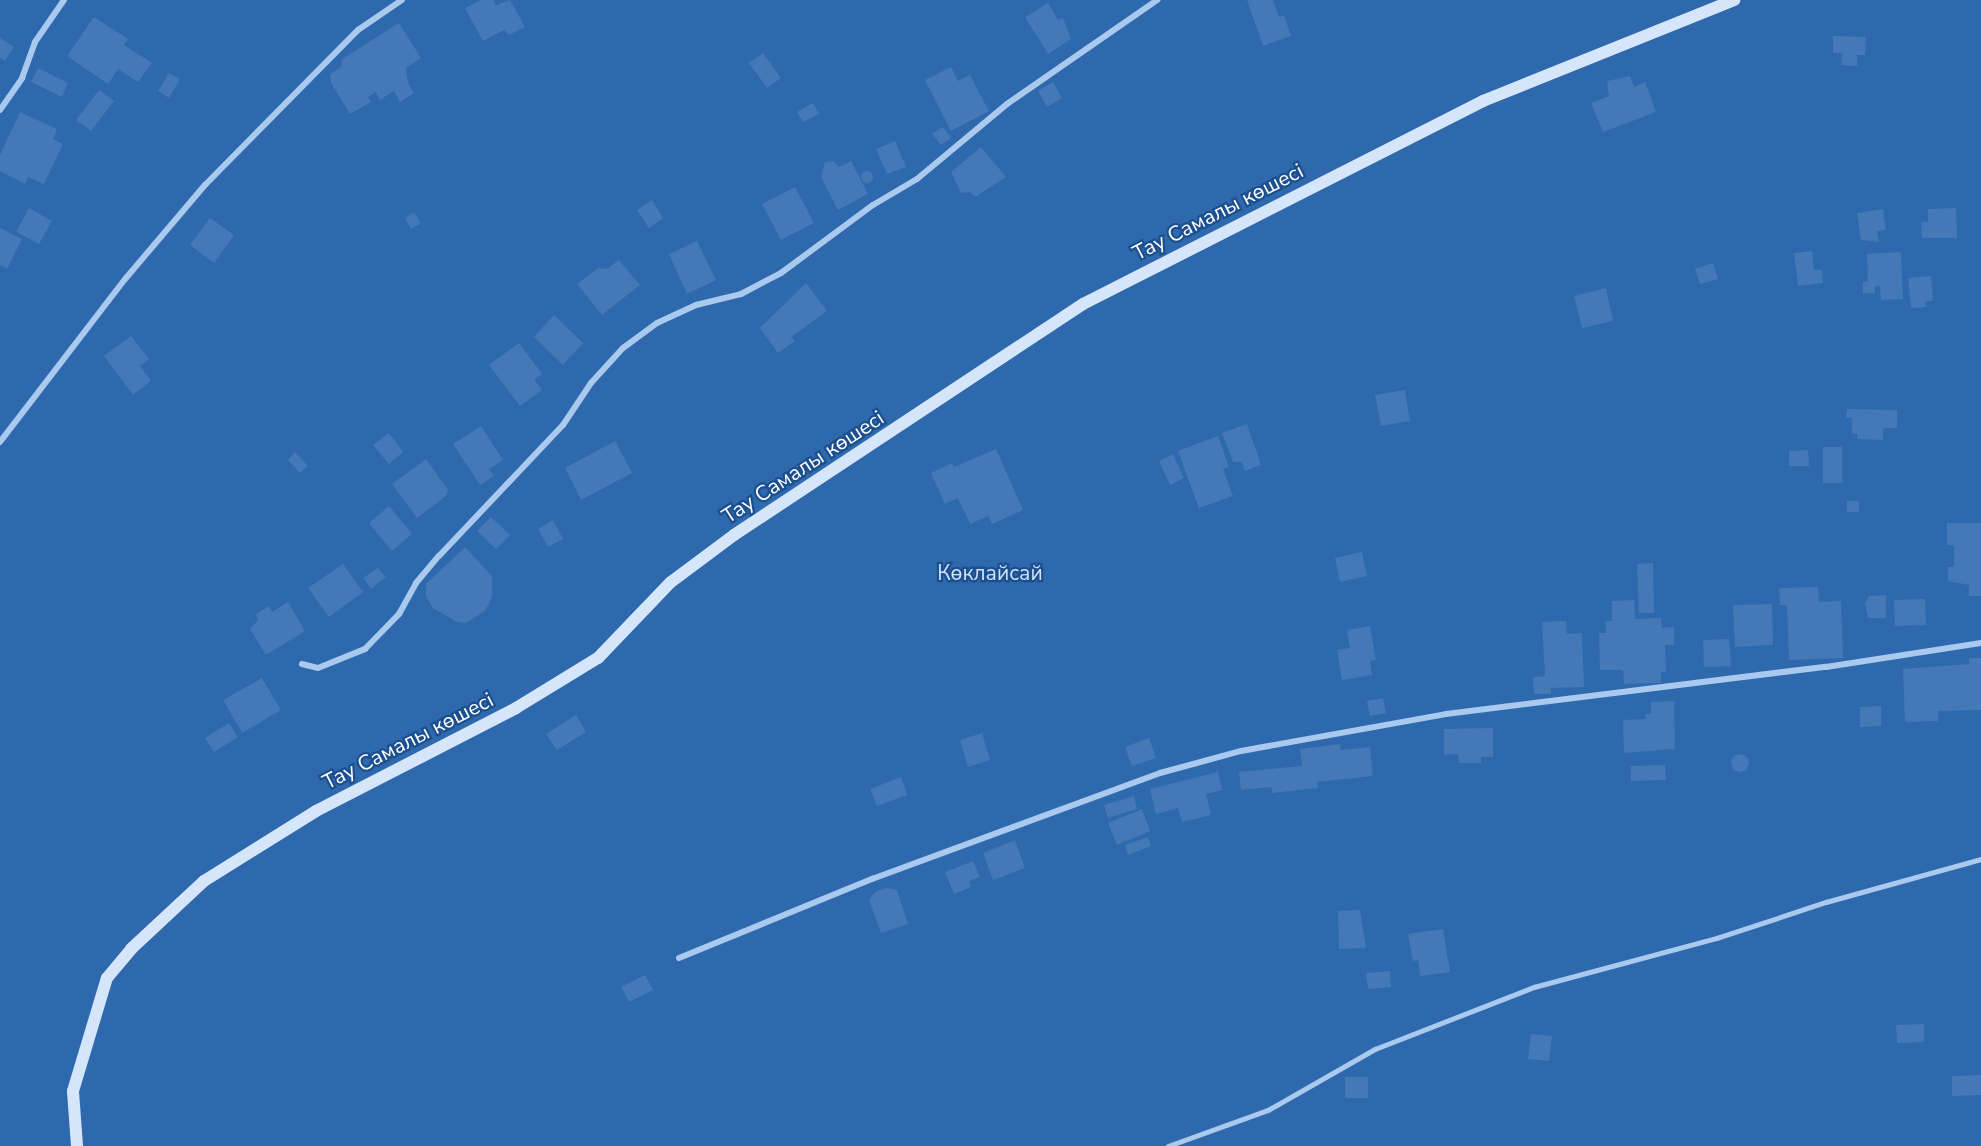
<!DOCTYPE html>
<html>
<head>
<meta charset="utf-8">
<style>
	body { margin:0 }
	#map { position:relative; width:1981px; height:1146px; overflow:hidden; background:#1b4f8f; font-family:"Nunito Sans",sans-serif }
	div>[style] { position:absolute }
	.green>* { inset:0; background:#2e69ad }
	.building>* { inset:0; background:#4478b7 }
	.round { border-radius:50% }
	.lane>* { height:4.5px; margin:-2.25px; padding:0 2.25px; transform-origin:2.25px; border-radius:2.25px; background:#a9c9ee }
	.street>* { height:6px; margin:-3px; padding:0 3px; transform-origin:3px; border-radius:3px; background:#a9c9ee }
	.secondary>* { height:12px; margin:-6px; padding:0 6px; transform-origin:6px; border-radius:6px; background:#d6e6fa }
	span { translate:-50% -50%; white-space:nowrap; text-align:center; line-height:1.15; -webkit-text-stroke:4.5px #1b4f8f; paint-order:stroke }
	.street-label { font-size:21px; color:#fff }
	.park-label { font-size:21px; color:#cfe3fa }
</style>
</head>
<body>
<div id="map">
	<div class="green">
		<i style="clip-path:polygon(0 0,1981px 0,1981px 1146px,0 1146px)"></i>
	</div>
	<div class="building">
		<i style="clip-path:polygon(481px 0,493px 0,496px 5px,510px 0,525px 27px,509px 35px,504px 30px,483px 41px,465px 8px)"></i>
		<i style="clip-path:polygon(1247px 0,1273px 0,1279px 17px,1284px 15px,1291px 36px,1263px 46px)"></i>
		<i style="clip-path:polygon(1048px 3px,1058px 20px,1063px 18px,1071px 39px,1048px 54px,1025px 17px)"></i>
		<i style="clip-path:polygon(94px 17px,128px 39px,124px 45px,152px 63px,138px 82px,118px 69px,108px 84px,67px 56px)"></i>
		<i style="clip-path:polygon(399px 23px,421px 58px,406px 68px,408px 83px,414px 93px,400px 102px,394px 91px,380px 100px,376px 92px,368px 97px,371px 102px,350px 114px,331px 83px,330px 74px,341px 67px,342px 59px)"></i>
		<i style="clip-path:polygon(1833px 36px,1866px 37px,1865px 55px,1857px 55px,1857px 66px,1841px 65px,1842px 53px,1833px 53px)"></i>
		<i style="clip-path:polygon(0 38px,14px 47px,5px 61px,0 58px)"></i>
		<i style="clip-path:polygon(763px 53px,781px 78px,767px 88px,749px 63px)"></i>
		<i style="clip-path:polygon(951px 67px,958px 81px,970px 75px,989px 111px,951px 131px,925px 80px)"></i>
		<i style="clip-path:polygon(38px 68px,68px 83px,62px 97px,31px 82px)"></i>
		<i style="clip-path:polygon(169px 73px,180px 79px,169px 98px,158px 91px)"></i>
		<i style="clip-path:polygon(1630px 76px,1634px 87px,1645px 82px,1656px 112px,1603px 132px,1591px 103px,1609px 96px,1607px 81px)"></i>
		<i style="clip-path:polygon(1053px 82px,1062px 98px,1047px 107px,1038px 91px)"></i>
		<i style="clip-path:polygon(99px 90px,114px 101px,91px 131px,76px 120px)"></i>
		<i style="clip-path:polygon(813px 103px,819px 114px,803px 122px,797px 112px)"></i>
		<i style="clip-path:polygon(20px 112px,57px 129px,53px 139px,63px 144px,44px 184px,28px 177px,25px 184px,0 171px,0 155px)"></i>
		<i style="clip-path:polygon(943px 127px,951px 138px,941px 145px,932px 134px)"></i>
		<i style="clip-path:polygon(895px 141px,906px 167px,887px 174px,876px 149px)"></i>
		<i style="clip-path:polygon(981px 147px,1006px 177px,975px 197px,970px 192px,961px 193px,951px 172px)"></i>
		<i style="clip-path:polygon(834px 161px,839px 167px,851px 161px,868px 194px,838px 210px,821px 177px,825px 162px)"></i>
		<i class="round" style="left:861px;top:171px;width:12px;height:12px"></i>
		<i style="clip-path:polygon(795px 187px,814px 223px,781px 240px,762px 204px)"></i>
		<i style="clip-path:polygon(652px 200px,663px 218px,649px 228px,637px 210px)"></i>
		<i style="clip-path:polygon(29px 208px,52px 221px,39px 244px,16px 232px)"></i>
		<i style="clip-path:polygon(1956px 208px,1957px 238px,1922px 238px,1921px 222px,1928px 222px,1928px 209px)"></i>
		<i style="clip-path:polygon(1883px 209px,1886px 230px,1877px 231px,1879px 242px,1861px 240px,1857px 213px)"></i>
		<i style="clip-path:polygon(414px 212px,421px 223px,411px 229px,405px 218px)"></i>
		<i style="clip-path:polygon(210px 218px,234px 235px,214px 263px,190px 245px)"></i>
		<i style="clip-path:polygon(0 228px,22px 239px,7px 269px,0 265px)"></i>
		<i style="clip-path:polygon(697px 241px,716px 280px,687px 294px,669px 254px)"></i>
		<i style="clip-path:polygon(1812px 251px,1814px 270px,1822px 270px,1823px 283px,1798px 286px,1794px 253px)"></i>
		<i style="clip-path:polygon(1901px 252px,1903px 299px,1881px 300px,1880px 286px,1875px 286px,1875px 293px,1863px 294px,1863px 282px,1868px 282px,1867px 254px)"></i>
		<i style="clip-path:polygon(619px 260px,640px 285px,602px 315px,577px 284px,598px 268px,607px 269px)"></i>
		<i style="clip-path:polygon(1713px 263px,1718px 279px,1700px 284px,1695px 269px)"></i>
		<i style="clip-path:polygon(1931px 276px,1933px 301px,1926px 301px,1926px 307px,1911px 308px,1908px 278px)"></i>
		<i style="clip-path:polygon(806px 283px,827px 311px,791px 337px,795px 341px,778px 353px,760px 328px)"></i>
		<i style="clip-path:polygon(1606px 288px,1613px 321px,1582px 328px,1574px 296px)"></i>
		<i style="clip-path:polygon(554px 315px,583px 343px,563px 365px,534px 337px)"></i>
		<i style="clip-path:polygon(131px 336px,149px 359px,140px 366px,151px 381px,133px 395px,104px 356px)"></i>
		<i style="clip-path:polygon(519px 343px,542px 374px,534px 380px,542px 390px,520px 406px,489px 365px)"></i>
		<i style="clip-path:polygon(1405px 390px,1410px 421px,1381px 426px,1375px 395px)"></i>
		<i style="clip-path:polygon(1847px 409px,1897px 410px,1897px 428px,1883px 428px,1883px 440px,1857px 439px,1857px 434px,1852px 434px,1852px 418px,1846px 418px)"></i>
		<i style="clip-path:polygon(1247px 424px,1261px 465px,1245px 471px,1242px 462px,1233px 462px,1222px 433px)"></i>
		<i style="clip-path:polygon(481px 426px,503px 460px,489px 469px,494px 476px,480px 485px,453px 444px)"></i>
		<i style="clip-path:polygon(389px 433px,403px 452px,389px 464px,373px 445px)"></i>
		<i style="clip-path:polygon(1218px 436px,1229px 467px,1223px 469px,1233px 496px,1199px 508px,1178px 451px)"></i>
		<i style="clip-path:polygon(615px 441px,632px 473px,581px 500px,565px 468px)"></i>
		<i style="clip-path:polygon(1823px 447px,1842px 447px,1842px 483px,1823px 483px)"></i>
		<i style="clip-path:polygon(996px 449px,1023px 510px,992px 524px,988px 516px,970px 524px,958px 498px,945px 504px,931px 473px,952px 463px,954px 467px)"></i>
		<i style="clip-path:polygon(1808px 450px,1809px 466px,1789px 466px,1789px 451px)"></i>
		<i style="clip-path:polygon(295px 452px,308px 466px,300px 473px,288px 460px)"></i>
		<i style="clip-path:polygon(1173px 454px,1184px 478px,1170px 485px,1159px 461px)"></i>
		<i style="clip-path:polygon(426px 459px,448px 490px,446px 496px,417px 518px,392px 484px)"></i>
		<i style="clip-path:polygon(1847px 501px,1859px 501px,1859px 512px,1847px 512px)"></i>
		<i style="clip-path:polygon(389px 506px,412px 534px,392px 551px,369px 523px)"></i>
		<i style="clip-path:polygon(491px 517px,510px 535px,496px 549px,477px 531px)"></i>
		<i style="clip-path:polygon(553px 520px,563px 539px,548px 547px,538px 529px)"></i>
		<i style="clip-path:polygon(1947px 523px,1981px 523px,1981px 596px,1969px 596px,1969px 585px,1948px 581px,1948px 567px,1954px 567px,1954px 545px,1947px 545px)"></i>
		<i style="clip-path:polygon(465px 547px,492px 576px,492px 597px,485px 611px,466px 623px,457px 622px,433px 608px,426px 597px,426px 584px)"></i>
		<i style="clip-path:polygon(1362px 552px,1367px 576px,1340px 582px,1335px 558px)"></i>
		<i style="clip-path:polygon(1653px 563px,1654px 613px,1639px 613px,1637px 564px)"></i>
		<i style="clip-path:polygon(343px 564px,363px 592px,329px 617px,308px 588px)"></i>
		<i style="clip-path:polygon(378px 568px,386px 577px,371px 589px,363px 578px)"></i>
		<i style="clip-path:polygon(1818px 587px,1819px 602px,1841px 601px,1843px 658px,1789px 660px,1787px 605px,1780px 605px,1779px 588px)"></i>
		<i style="clip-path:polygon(1886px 595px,1886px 618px,1868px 618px,1865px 603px,1869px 596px)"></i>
		<i style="clip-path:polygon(1925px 599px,1926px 625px,1895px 626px,1894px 600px)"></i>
		<i style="clip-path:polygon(1634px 600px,1635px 619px,1661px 618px,1662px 628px,1674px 627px,1674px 645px,1665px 645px,1666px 672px,1661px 672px,1661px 683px,1624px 684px,1623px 670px,1600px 670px,1599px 633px,1606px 633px,1606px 621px,1612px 621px,1612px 601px)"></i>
		<i style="clip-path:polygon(288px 602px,305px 631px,266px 655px,250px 629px,258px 620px,256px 614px,269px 606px,272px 612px)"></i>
		<i style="clip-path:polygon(1772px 604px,1773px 645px,1735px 647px,1733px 605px)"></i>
		<i style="clip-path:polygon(1566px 621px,1567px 634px,1582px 633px,1584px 687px,1551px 688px,1551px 694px,1534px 694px,1533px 677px,1545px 676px,1542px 622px)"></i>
		<i style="clip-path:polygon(1370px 626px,1376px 660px,1370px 661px,1372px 675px,1342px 680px,1337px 650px,1350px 648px,1347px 630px)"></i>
		<i style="clip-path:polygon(1729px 639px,1731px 666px,1704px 667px,1703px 640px)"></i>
		<i style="clip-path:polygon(1969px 658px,1981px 658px,1981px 710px,1938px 711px,1938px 721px,1905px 722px,1903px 669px,1969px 664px)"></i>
		<i style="clip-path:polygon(262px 678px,281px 710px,242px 733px,223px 700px)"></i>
		<i style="clip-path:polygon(1383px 698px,1386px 713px,1370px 716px,1367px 701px)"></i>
		<i style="clip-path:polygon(1674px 701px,1675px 749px,1624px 753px,1623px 720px,1646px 719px,1645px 714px,1651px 714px,1651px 702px)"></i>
		<i style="clip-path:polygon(1881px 706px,1881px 726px,1860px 727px,1860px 707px)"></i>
		<i style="clip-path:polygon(576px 715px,586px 732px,557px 750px,546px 734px)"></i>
		<i style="clip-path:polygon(229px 723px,238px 737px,214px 752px,205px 738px)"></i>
		<i style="clip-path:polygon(1493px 728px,1493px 757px,1481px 757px,1481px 763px,1459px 763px,1458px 754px,1444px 755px,1444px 729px)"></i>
		<i style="clip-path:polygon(982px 733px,990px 760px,968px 767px,960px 740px)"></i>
		<i style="clip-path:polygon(1149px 738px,1156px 758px,1132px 766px,1125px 747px)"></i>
		<i style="clip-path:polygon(1340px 744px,1341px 750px,1370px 747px,1373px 776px,1317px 782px,1318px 788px,1272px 793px,1272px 787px,1241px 790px,1239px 772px,1302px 766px,1300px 749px)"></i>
		<i class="round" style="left:1731px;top:754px;width:18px;height:18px"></i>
		<i style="clip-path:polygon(1665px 765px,1666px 780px,1631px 781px,1631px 766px)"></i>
		<i style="clip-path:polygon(1218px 772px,1222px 790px,1206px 794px,1211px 815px,1182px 822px,1178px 808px,1156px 814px,1150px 789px)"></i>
		<i style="clip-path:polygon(901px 777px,907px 795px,877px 806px,870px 789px)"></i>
		<i style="clip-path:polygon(1134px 796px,1137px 809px,1108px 818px,1104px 805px)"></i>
		<i style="clip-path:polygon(1142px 809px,1150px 831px,1117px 845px,1108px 823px)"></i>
		<i style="clip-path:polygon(1148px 837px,1151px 846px,1128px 855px,1125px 845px)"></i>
		<i style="clip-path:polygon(1015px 840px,1025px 868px,993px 880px,983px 853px)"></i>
		<i style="clip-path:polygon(973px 861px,980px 877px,969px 881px,971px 887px,954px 894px,945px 872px)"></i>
		<i style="clip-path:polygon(886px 888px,897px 890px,908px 924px,881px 933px,869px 900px,875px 892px)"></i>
		<i style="clip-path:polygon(1360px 910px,1366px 948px,1339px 949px,1338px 911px)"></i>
		<i style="clip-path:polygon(1443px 929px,1450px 972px,1420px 976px,1418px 960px,1413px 961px,1408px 934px)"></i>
		<i style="clip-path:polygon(1390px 971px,1391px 987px,1368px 989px,1366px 973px)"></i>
		<i style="clip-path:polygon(645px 975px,653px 990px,629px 1002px,621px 987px)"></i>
		<i style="clip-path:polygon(1924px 1024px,1924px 1042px,1897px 1043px,1896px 1025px)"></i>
		<i style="clip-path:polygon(1531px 1034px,1552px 1036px,1549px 1061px,1528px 1059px)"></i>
		<i style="clip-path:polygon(1981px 1075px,1981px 1095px,1952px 1096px,1952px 1076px)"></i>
		<i style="clip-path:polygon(1345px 1077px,1368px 1077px,1368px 1098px,1345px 1098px)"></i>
	</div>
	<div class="lane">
		<i style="left:1168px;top:1146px;width:106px;rotate:-19.8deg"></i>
		<i style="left:1268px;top:1110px;width:123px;rotate:-29.7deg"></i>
		<i style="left:1375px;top:1049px;width:171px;rotate:-21.3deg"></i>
		<i style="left:1534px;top:987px;width:189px;rotate:-15deg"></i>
		<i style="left:1717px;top:938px;width:115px;rotate:-18.3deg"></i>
		<i style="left:1826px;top:902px;width:161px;rotate:-15.5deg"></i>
	</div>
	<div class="street">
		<i style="left:0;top:110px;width:39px;rotate:-55deg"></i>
		<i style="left:22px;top:78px;width:38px;rotate:-70deg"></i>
		<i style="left:35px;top:42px;width:51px;rotate:-55.4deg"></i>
		<i style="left:0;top:442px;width:207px;rotate:-52.5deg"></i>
		<i style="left:126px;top:278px;width:122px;rotate:-49.7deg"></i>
		<i style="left:205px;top:185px;width:218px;rotate:-45.4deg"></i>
		<i style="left:358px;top:30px;width:53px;rotate:-34.3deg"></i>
		<i style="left:302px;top:664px;width:16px;rotate:14deg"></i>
		<i style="left:318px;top:668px;width:51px;rotate:-22deg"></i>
		<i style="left:365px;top:649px;width:49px;rotate:-45.8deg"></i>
		<i style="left:399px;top:614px;width:35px;rotate:-61deg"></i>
		<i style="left:416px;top:583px;width:35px;rotate:-50deg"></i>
		<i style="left:439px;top:556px;width:180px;rotate:-46.6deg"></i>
		<i style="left:563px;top:425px;width:50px;rotate:-56.3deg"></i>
		<i style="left:591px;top:383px;width:47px;rotate:-47.6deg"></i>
		<i style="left:623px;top:348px;width:42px;rotate:-36.3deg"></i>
		<i style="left:657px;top:323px;width:43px;rotate:-24.8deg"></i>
		<i style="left:696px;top:305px;width:46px;rotate:-13.7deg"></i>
		<i style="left:741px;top:294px;width:45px;rotate:-27.7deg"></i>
		<i style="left:781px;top:273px;width:114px;rotate:-36.5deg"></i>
		<i style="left:873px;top:205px;width:51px;rotate:-30.6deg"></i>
		<i style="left:917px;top:179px;width:117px;rotate:-39.8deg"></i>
		<i style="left:1007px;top:104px;width:183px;rotate:-34.7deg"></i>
		<i style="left:679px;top:958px;width:209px;rotate:-22.3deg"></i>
		<i style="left:872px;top:879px;width:307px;rotate:-20.2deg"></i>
		<i style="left:1160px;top:773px;width:84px;rotate:-15.2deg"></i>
		<i style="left:1241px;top:751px;width:208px;rotate:-10.2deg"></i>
		<i style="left:1446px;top:714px;width:383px;rotate:-7.1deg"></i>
		<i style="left:1826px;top:667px;width:157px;rotate:-8.8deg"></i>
	</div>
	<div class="secondary">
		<i style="left:77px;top:1146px;width:55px;rotate:-94.2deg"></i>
		<i style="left:73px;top:1091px;width:118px;rotate:-73.3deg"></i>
		<i style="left:107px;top:978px;width:38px;rotate:-50deg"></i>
		<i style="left:131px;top:949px;width:100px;rotate:-43deg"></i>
		<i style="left:204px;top:881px;width:132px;rotate:-32deg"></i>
		<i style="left:316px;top:811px;width:225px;rotate:-27.2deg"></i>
		<i style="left:516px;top:708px;width:96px;rotate:-31.4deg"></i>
		<i style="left:598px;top:658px;width:105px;rotate:-46.2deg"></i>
		<i style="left:671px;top:582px;width:79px;rotate:-36.7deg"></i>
		<i style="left:734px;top:535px;width:419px;rotate:-33.5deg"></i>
		<i style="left:1083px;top:304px;width:449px;rotate:-26.9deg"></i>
		<i style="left:1483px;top:101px;width:271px;rotate:-21.9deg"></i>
	</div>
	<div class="street-label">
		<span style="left:1218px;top:212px;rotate:-27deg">Тау Самалы көшесі</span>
		<span style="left:803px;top:467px;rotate:-33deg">Тау Самалы көшесі</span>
		<span style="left:408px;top:741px;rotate:-27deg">Тау Самалы көшесі</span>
	</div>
	<div class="park-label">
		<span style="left:990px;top:573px">Көклайсай</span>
	</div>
</div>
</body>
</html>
